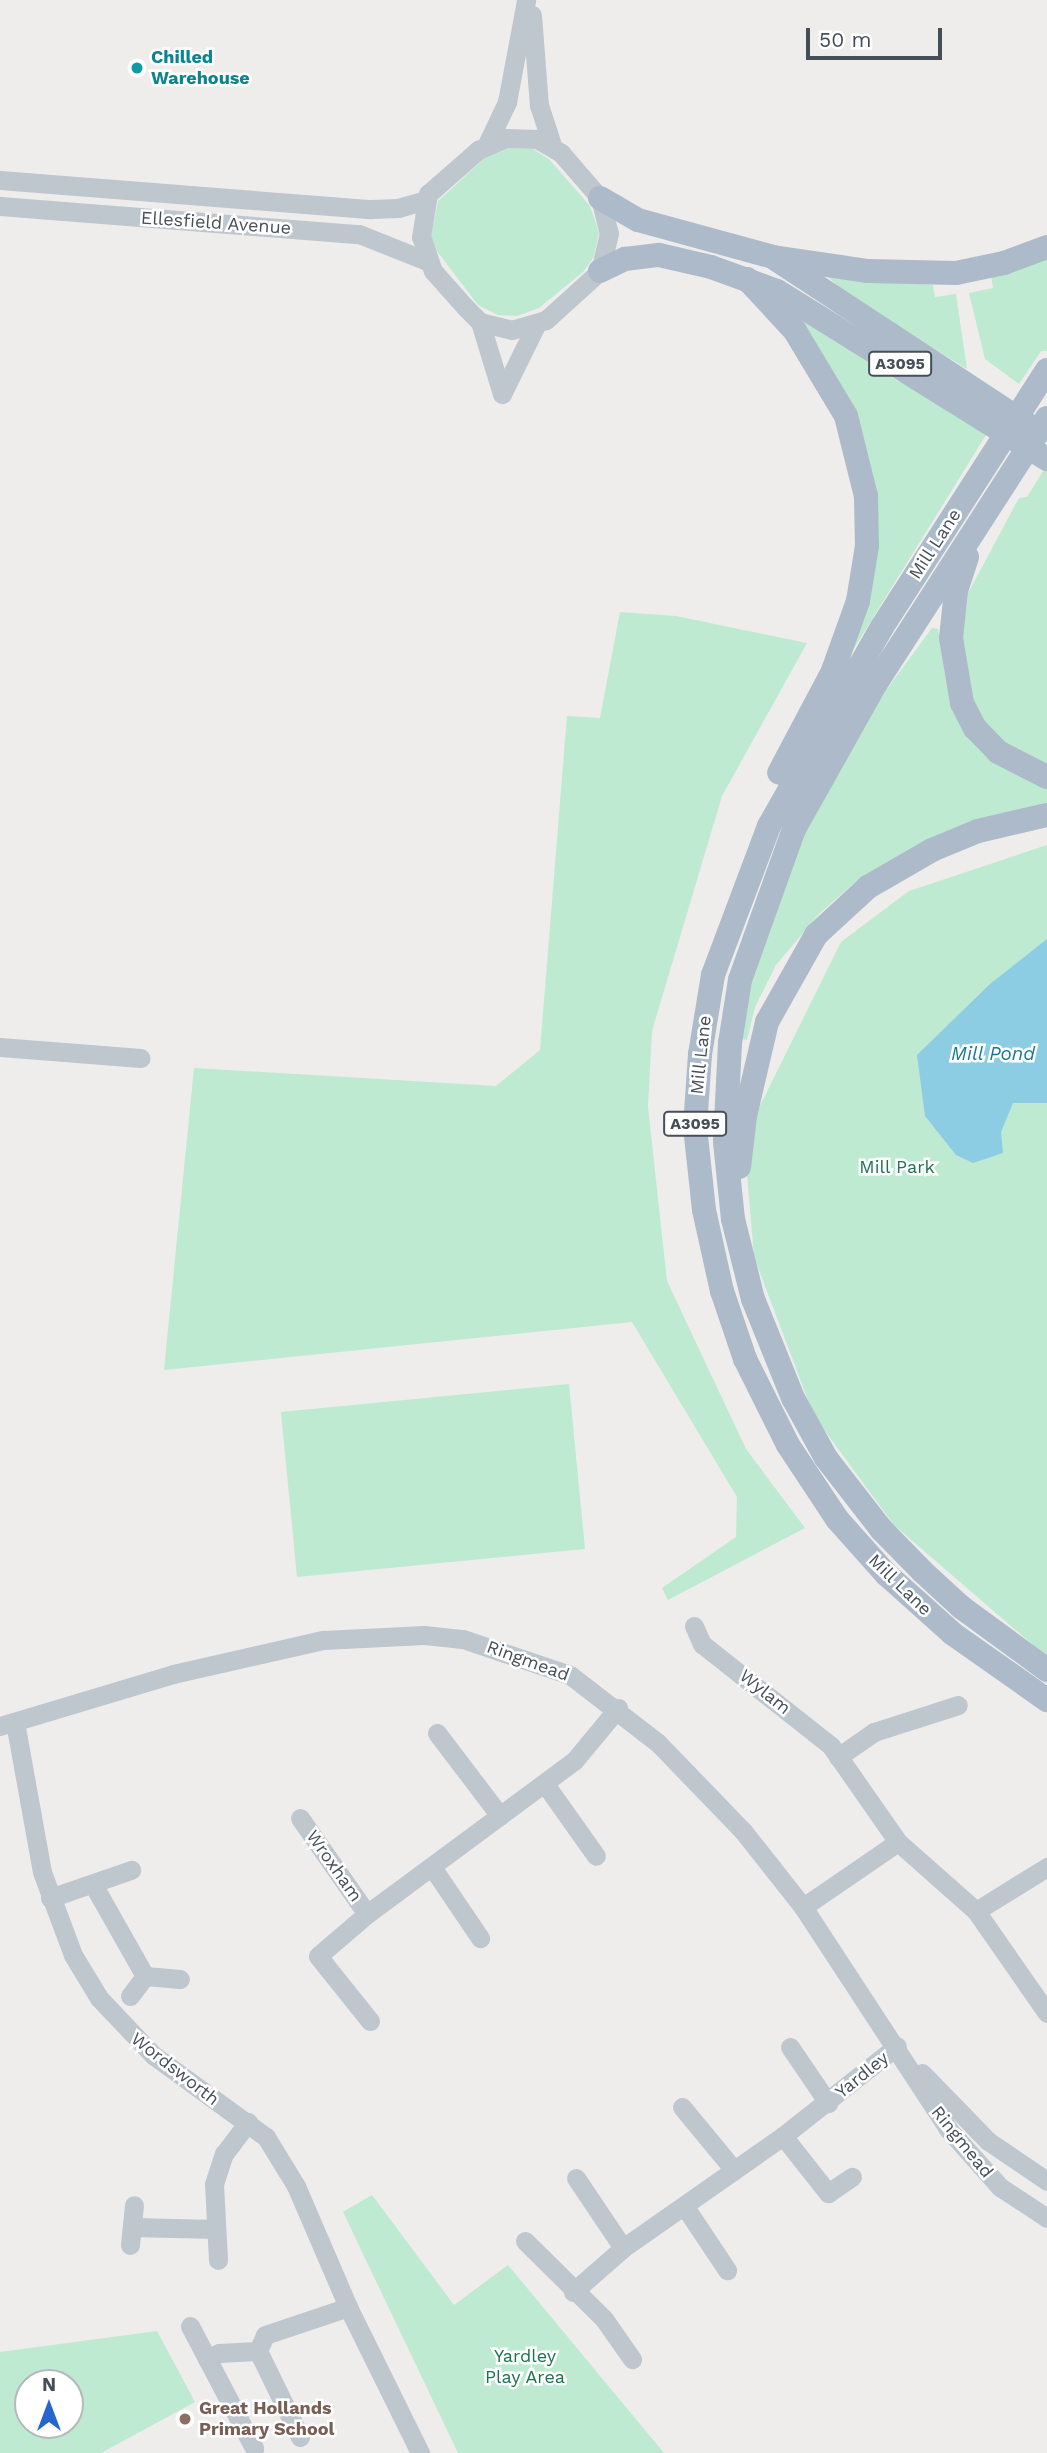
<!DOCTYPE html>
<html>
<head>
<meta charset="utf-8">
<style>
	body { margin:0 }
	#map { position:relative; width:1047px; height:2453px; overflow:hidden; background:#efecec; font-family:"Work Sans",sans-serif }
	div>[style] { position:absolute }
	.green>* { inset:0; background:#bdead1 }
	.water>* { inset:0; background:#8dcde4 }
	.minor>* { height:19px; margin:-9.5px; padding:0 9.5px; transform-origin:9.5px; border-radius:9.5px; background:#bec6ce }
	.major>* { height:24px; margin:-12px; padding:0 12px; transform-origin:12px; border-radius:12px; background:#adbac9 }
	.dots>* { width:19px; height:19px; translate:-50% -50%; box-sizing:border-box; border:4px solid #fff; border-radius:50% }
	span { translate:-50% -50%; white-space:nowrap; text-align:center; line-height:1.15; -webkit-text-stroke:5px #fff; paint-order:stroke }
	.shield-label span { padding:2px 5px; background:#fff; border:2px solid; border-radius:5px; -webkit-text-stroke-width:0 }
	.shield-label { font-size:16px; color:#464e58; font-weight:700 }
	.culture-label { font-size:18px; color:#0d838f; font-weight:700 }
	.left { translate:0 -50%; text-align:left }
	.street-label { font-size:18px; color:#464e58 }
	.park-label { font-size:18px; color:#1d734d }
	.education-label { font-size:18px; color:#785e54; font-weight:700 }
	.water-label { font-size:19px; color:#16779a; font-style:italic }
	.north { position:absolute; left:14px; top:2369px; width:70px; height:70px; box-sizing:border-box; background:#fff; border:2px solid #b5b8bc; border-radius:50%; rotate:0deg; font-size:19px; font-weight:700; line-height:28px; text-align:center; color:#464e58 }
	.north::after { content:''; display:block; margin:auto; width:24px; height:32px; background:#2665cf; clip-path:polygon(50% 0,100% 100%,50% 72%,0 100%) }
	.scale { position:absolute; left:806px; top:28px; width:136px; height:32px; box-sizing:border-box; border:4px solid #464e58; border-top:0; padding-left:9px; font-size:21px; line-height:24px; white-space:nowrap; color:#464e58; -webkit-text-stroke:5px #fff; paint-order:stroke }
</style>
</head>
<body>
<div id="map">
	<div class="green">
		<i style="clip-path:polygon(510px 148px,533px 149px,549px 159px,590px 206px,599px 232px,594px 257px,583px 272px,539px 308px,517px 316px,498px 315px,478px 305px,430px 242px,438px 201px,485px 158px)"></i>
		<i style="clip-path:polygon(1047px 255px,1047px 351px,1041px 351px,1019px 384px,985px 359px,969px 293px,993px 288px,991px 275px)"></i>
		<i style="clip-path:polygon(826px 275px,933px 285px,935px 297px,956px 294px,967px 369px,852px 299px)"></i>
		<i style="clip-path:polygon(792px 306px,872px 358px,872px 365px,899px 382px,905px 379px,986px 435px,845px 663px,872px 506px)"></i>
		<i style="clip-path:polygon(1045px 468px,1047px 469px,1047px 766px,1005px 745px,980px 716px,959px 666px,967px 595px,1019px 498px,1027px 497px)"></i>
		<i style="clip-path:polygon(620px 612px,676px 616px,807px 643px,722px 796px,652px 1031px,648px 1107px,667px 1281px,746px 1449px,805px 1528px,668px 1600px,662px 1588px,736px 1537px,737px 1497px,632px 1322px,164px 1370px,194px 1068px,496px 1086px,540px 1050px,567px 716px,600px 718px)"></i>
		<i style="clip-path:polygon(932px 628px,938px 629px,947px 686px,1047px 785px,1047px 809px,936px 836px,853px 884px,819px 914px,776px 965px,755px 1007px,747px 1040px,741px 1039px,755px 965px,802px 837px,864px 720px)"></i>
		<i style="clip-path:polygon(1047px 845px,1047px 1657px,894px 1525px,814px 1416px,754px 1257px,744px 1138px,841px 942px,909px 891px)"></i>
		<i style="clip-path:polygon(569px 1384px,585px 1549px,297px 1577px,281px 1412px)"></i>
		<i style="clip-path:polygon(372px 2195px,454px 2305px,508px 2265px,664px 2453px,458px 2453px,343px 2212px)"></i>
		<i style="clip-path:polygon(evenodd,157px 2331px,195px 2402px,101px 2453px,0 2453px,0 2352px,157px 2331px,28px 2383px,70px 2383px,70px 2425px,28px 2425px,28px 2383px)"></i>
	</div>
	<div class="water">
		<i style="clip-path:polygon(1047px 939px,1047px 1103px,1013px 1103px,1001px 1132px,1003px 1153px,973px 1163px,956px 1155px,925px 1116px,917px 1055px,990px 984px)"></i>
	</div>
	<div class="minor">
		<i style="left:532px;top:15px;width:90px;rotate:85.6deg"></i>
		<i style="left:539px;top:105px;width:42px;rotate:72deg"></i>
		<i style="left:506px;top:138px;width:31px;rotate:2deg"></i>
		<i style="left:537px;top:139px;width:28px;rotate:30deg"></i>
		<i style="left:561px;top:153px;width:60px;rotate:49.1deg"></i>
		<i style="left:600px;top:198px;width:36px;rotate:76deg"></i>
		<i style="left:609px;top:233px;width:39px;rotate:103deg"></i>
		<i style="left:600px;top:271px;width:73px;rotate:137.8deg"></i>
		<i style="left:546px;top:320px;width:35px;rotate:164deg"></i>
		<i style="left:512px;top:330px;width:33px;rotate:-166deg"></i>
		<i style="left:480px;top:322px;width:20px;rotate:-135deg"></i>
		<i style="left:466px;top:308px;width:50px;rotate:-131.7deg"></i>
		<i style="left:433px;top:271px;width:36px;rotate:-109deg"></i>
		<i style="left:421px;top:237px;width:44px;rotate:-80.8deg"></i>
		<i style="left:428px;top:194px;width:67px;rotate:-41.3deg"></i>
		<i style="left:478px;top:150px;width:30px;rotate:-23deg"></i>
		<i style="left:487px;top:144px;width:47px;rotate:-64.5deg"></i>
		<i style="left:507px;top:102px;width:104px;rotate:-79.4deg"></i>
		<i style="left:0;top:180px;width:372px;rotate:4.5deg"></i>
		<i style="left:371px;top:209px;width:27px;rotate:-2deg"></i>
		<i style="left:398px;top:208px;width:26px;rotate:-16deg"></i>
		<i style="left:0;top:206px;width:360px;rotate:4.5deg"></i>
		<i style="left:359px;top:234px;width:73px;rotate:21.7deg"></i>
		<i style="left:480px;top:322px;width:75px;rotate:73deg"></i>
		<i style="left:502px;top:394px;width:75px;rotate:-63.8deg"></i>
		<i style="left:0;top:1047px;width:141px;rotate:4.5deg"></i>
		<i style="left:694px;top:1626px;width:20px;rotate:66deg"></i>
		<i style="left:702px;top:1644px;width:164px;rotate:38.3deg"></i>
		<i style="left:831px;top:1746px;width:117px;rotate:55.1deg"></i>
		<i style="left:898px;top:1842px;width:104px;rotate:41.5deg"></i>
		<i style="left:976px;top:1911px;width:124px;rotate:55.2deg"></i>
		<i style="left:15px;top:1722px;width:152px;rotate:79.8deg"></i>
		<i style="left:42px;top:1872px;width:89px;rotate:69.5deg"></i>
		<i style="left:73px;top:1955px;width:50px;rotate:58.8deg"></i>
		<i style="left:99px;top:1998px;width:79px;rotate:46.5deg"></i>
		<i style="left:153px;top:2055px;width:140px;rotate:36deg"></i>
		<i style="left:266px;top:2137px;width:57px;rotate:58.5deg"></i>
		<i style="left:296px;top:2186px;width:132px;rotate:66.7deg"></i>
		<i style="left:348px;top:2307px;width:163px;rotate:63.7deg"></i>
		<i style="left:0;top:1726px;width:181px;rotate:-16.7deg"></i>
		<i style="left:173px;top:1674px;width:154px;rotate:-12.8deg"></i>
		<i style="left:323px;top:1640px;width:101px;rotate:-2.8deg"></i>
		<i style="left:424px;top:1635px;width:39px;rotate:6deg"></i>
		<i style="left:463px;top:1639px;width:113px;rotate:18.6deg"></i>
		<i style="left:570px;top:1675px;width:111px;rotate:37.7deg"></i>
		<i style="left:658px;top:1743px;width:122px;rotate:46deg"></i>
		<i style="left:743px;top:1831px;width:97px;rotate:51.7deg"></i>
		<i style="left:803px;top:1907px;width:265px;rotate:56.8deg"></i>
		<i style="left:948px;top:2129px;width:78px;rotate:48.1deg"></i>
		<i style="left:1000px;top:2187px;width:56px;rotate:33.4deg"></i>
		<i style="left:437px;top:1733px;width:104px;rotate:52.8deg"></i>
		<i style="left:838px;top:1757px;width:44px;rotate:-34.8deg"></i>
		<i style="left:874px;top:1732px;width:88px;rotate:-17.8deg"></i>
		<i style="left:545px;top:1784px;width:88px;rotate:54.7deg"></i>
		<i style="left:300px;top:1818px;width:117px;rotate:55.1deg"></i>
		<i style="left:432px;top:1867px;width:86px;rotate:55.9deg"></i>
		<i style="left:94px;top:1886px;width:103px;rotate:60.5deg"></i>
		<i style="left:50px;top:1898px;width:86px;rotate:-19.1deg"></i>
		<i style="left:803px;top:1907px;width:115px;rotate:-34.4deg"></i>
		<i style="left:976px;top:1911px;width:84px;rotate:-31.8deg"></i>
		<i style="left:130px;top:1996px;width:25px;rotate:-53deg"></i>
		<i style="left:145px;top:1976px;width:35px;rotate:5deg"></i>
		<i style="left:370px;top:2021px;width:83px;rotate:-128.7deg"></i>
		<i style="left:318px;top:1956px;width:65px;rotate:-40.6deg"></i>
		<i style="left:367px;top:1914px;width:257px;rotate:-36.5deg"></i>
		<i style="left:574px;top:1761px;width:69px;rotate:-50.3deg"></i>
		<i style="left:790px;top:2047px;width:68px;rotate:55.8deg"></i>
		<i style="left:922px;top:2073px;width:95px;rotate:45.9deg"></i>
		<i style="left:988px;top:2141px;width:71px;rotate:34.1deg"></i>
		<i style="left:682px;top:2107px;width:82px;rotate:50.5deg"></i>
		<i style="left:783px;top:2136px;width:73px;rotate:51.7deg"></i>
		<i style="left:828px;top:2193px;width:29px;rotate:-34deg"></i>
		<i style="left:576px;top:2178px;width:84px;rotate:56.1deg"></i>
		<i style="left:685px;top:2207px;width:76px;rotate:56.3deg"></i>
		<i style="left:132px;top:2227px;width:84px;rotate:1.4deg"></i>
		<i style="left:525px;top:2241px;width:111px;rotate:44.6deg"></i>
		<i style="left:604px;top:2319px;width:49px;rotate:55deg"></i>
		<i style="left:130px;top:2245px;width:40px;rotate:-84.3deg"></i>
		<i style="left:218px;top:2260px;width:76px;rotate:-93deg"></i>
		<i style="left:214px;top:2184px;width:32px;rotate:-72deg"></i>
		<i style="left:224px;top:2154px;width:40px;rotate:-53deg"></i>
		<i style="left:573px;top:2292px;width:67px;rotate:-41.3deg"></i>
		<i style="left:623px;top:2248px;width:195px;rotate:-35deg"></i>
		<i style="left:783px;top:2136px;width:145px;rotate:-38.3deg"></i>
		<i style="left:190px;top:2326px;width:138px;rotate:62.3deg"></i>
		<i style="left:207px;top:2359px;width:13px;rotate:-27deg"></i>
		<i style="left:219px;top:2353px;width:39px;rotate:-3deg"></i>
		<i style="left:300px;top:2437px;width:96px;rotate:-116deg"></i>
		<i style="left:258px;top:2351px;width:17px;rotate:-66deg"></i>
		<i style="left:265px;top:2335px;width:88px;rotate:-18.6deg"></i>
	</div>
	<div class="major">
		<i style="left:600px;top:198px;width:44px;rotate:30.1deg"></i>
		<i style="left:638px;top:220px;width:140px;rotate:15.3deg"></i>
		<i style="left:773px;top:257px;width:96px;rotate:8.4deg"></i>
		<i style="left:868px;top:271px;width:88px;rotate:1.3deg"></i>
		<i style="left:956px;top:273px;width:49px;rotate:-11.8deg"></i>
		<i style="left:1004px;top:263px;width:46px;rotate:-20.4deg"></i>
		<i style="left:777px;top:260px;width:303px;rotate:33.3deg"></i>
		<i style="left:600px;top:271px;width:28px;rotate:-26deg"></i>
		<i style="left:625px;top:259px;width:34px;rotate:-7deg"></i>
		<i style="left:659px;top:255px;width:53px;rotate:13deg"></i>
		<i style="left:711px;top:267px;width:70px;rotate:20deg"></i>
		<i style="left:777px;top:291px;width:318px;rotate:31.9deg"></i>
		<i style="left:747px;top:279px;width:71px;rotate:47.3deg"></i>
		<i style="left:795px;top:331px;width:99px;rotate:59deg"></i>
		<i style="left:846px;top:416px;width:82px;rotate:76deg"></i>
		<i style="left:866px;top:496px;width:50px;rotate:88.9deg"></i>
		<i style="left:867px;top:546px;width:56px;rotate:99.3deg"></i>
		<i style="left:858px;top:601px;width:74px;rotate:109.7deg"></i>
		<i style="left:833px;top:671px;width:115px;rotate:117.9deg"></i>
		<i style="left:1047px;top:370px;width:305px;rotate:122.7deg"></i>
		<i style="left:882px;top:627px;width:229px;rotate:119.6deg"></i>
		<i style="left:769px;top:826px;width:159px;rotate:110.6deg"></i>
		<i style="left:713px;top:975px;width:80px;rotate:99.3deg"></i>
		<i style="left:700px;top:1054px;width:73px;rotate:93.9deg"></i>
		<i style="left:695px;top:1127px;width:83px;rotate:83.8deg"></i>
		<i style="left:704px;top:1210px;width:83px;rotate:77.5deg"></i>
		<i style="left:722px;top:1291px;width:72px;rotate:71.3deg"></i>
		<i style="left:745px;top:1359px;width:96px;rotate:63.4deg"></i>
		<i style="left:788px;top:1445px;width:89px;rotate:56.5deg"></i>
		<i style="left:837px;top:1519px;width:74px;rotate:48.3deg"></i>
		<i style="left:886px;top:1574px;width:90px;rotate:41.8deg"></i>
		<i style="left:953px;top:1634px;width:115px;rotate:35.1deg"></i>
		<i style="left:1047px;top:418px;width:315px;rotate:122.8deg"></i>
		<i style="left:876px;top:683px;width:167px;rotate:119.3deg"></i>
		<i style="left:794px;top:829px;width:160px;rotate:109.7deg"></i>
		<i style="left:740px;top:980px;width:64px;rotate:99deg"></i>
		<i style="left:730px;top:1043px;width:99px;rotate:92.9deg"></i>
		<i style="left:725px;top:1142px;width:77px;rotate:84.1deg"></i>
		<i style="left:733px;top:1219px;width:82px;rotate:76deg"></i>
		<i style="left:753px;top:1299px;width:107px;rotate:68deg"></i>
		<i style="left:793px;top:1398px;width:68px;rotate:61.2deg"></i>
		<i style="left:826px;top:1458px;width:90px;rotate:52.2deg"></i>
		<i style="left:881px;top:1529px;width:60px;rotate:45.7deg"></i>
		<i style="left:923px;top:1572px;width:52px;rotate:42.6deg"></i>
		<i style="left:961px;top:1607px;width:107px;rotate:36.2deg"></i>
		<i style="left:967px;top:557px;width:35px;rotate:108deg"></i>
		<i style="left:956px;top:590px;width:48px;rotate:95.9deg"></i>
		<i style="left:951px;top:638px;width:66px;rotate:80.4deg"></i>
		<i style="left:962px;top:703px;width:28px;rotate:63deg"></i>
		<i style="left:975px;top:728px;width:33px;rotate:46deg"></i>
		<i style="left:998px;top:752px;width:55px;rotate:27deg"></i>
		<i style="left:739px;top:1167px;width:51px;rotate:-83.3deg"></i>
		<i style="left:745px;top:1116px;width:97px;rotate:-76.8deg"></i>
		<i style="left:767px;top:1022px;width:100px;rotate:-60.6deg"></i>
		<i style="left:816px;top:935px;width:71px;rotate:-42.7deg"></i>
		<i style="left:868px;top:887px;width:74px;rotate:-30deg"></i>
		<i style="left:932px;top:850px;width:50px;rotate:-22.4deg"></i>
		<i style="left:978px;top:831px;width:71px;rotate:-13.1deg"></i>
	</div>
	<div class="dots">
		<i style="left:137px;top:68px;background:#0f9aa8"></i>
		<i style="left:185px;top:2419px;background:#8d6e63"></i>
	</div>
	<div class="shield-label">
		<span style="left:900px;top:364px">A3095</span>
		<span style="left:695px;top:1124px">A3095</span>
	</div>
	<div class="culture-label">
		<span class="left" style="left:151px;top:68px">Chilled<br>Warehouse</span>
	</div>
	<div class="street-label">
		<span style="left:216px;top:223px;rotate:4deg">Ellesfield Avenue</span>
		<span style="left:935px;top:544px;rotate:-57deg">Mill Lane</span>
		<span style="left:701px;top:1055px;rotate:-84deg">Mill Lane</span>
		<span style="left:900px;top:1585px;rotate:44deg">Mill Lane</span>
		<span style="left:528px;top:1661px;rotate:20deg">Ringmead</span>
		<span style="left:765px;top:1692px;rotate:39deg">Wylam</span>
		<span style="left:334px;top:1866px;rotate:55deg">Wroxham</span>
		<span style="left:175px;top:2069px;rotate:38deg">Wordsworth</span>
		<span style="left:862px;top:2075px;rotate:-39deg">Yardley</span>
		<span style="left:962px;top:2142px;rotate:51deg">Ringmead</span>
	</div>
	<div class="park-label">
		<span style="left:897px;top:1167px">Mill Park</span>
		<span style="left:525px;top:2367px">Yardley<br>Play Area</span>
	</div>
	<div class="education-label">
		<span class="left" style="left:199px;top:2419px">Great Hollands<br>Primary School</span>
	</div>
	<div class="water-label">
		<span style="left:993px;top:1054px">Mill Pond</span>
	</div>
	<div class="north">N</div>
	<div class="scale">50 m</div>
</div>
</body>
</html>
